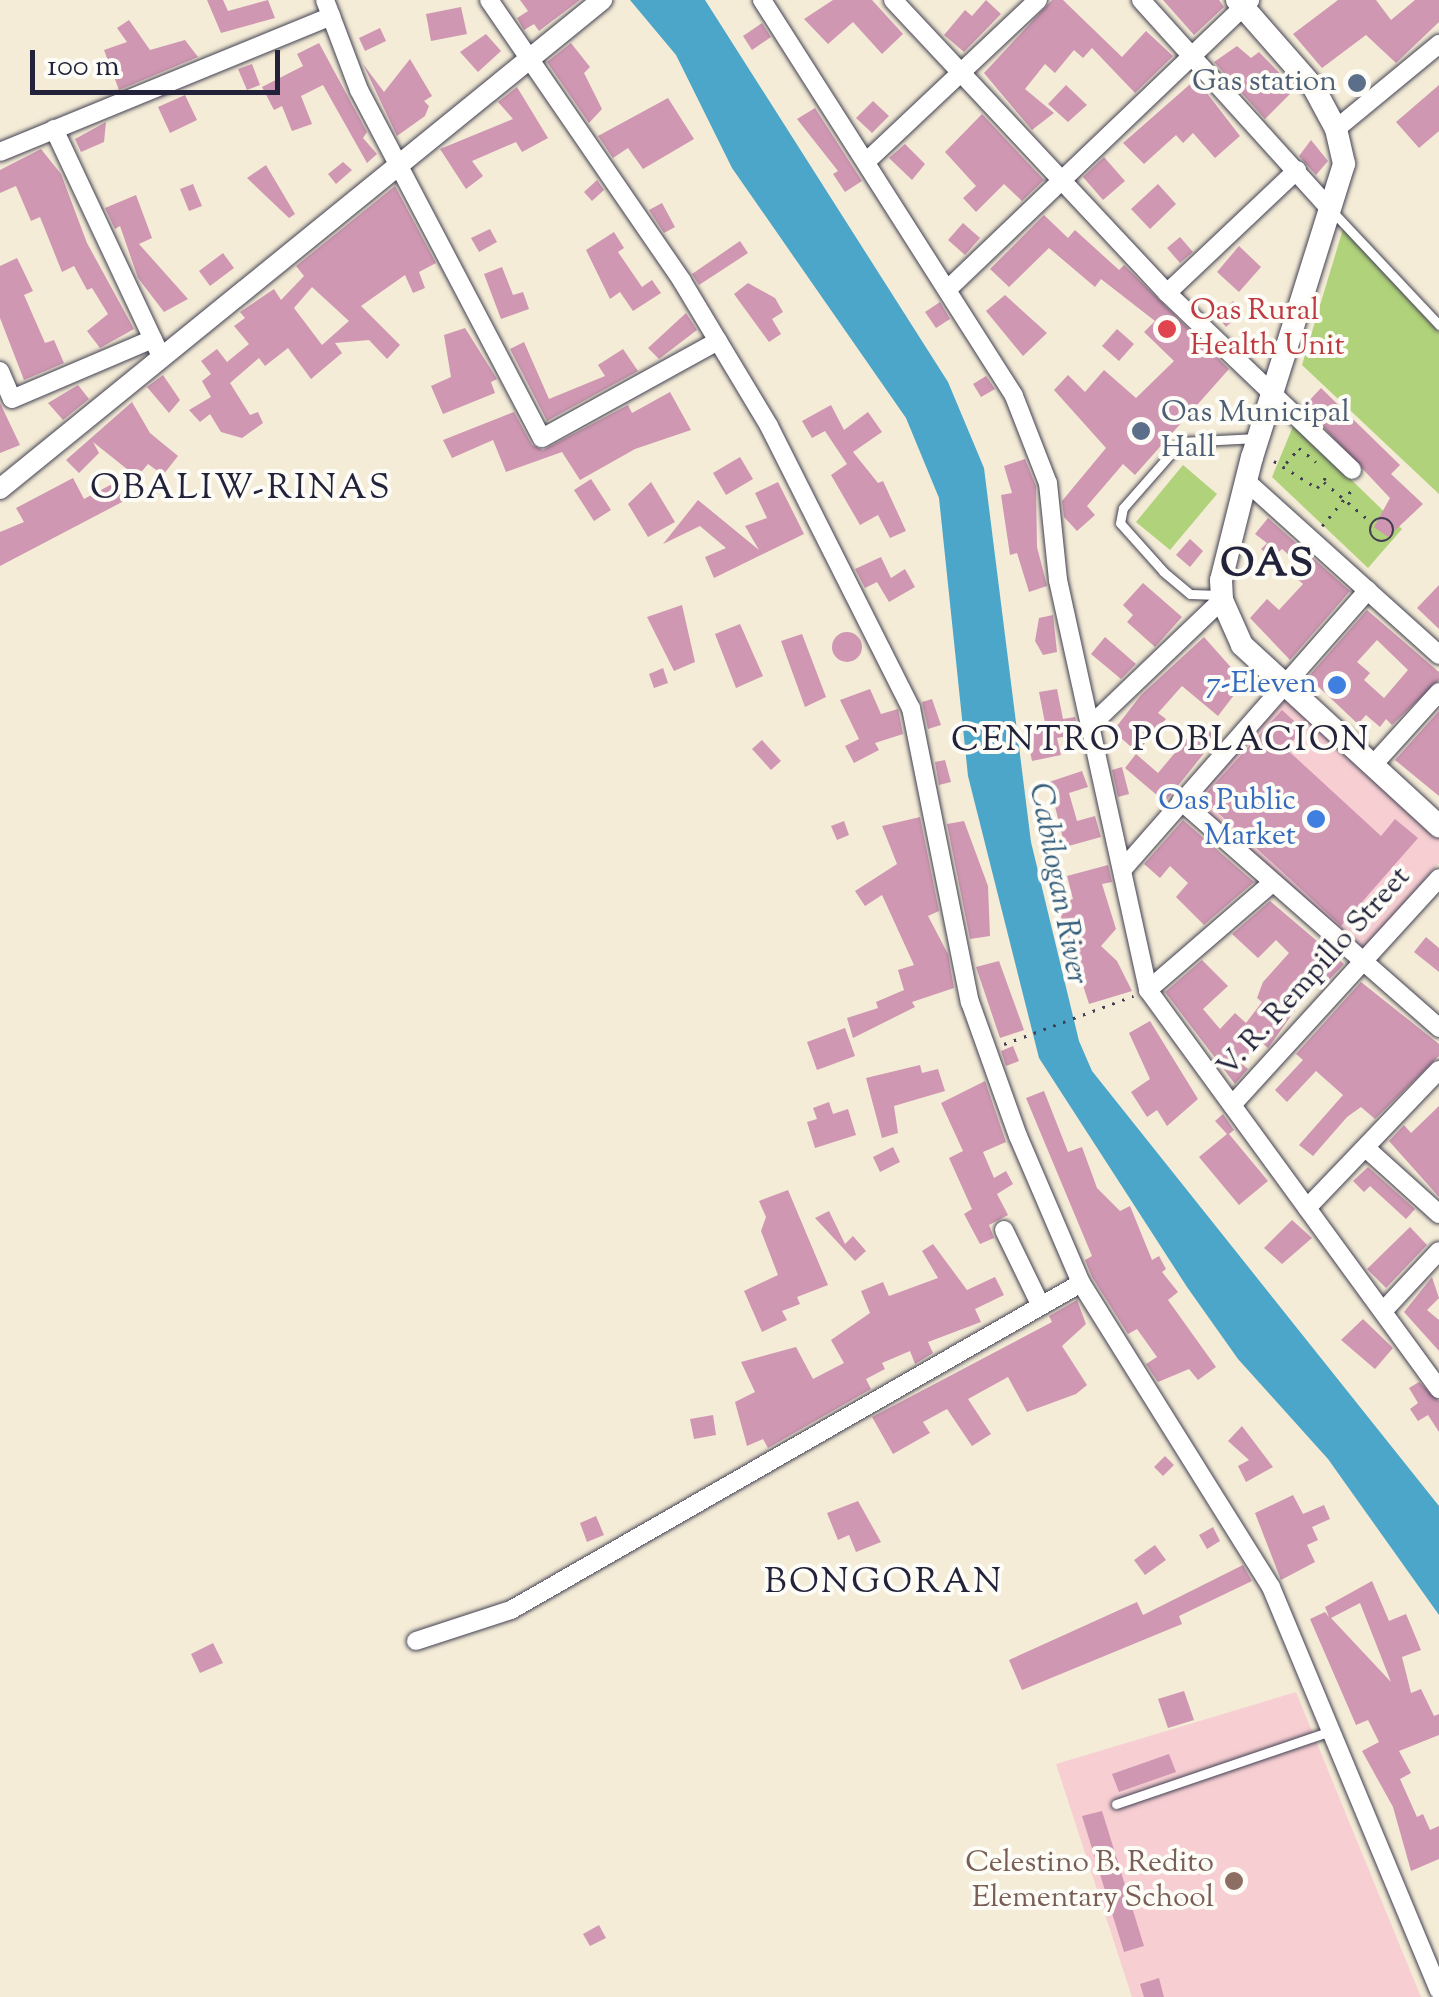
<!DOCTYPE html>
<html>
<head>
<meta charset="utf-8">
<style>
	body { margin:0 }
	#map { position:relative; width:1439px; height:1997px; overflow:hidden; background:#f4ecd7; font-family:"Sorts Mill Goudy",serif }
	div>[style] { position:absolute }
	.built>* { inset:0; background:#f7cfd3 }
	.green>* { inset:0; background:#b0d27a }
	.water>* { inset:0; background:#4ba6c9 }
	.building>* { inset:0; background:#cf97b2 }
	.round { border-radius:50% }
	.path>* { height:2.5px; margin-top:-1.25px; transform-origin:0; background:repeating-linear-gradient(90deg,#424052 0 2.5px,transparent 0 10.5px) }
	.path>.ring { margin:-1.25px; padding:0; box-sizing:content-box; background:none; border:2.5px solid #424052; border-radius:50% }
	.roads { filter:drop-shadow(0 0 2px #424052) drop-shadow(0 0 2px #424052) }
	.service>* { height:9px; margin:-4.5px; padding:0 4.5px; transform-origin:4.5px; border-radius:4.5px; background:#fff }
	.minor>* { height:18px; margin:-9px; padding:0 9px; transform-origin:9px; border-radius:9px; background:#fff }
	.tertiary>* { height:20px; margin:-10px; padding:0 10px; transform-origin:10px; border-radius:10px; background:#fff }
	.secondary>* { height:22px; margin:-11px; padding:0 11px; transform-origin:11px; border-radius:11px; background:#fff }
	.dots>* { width:28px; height:28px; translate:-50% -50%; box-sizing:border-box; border:5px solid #fdfcf7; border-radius:50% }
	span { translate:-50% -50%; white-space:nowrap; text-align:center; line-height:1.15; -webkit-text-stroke:8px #fdfcf7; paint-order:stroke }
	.service-label { font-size:30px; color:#4e5e75 }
	.right { translate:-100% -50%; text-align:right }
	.left { translate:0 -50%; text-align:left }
	.health-label { font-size:30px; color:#be3a42 }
	.shop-label { font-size:30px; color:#366cbe }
	.street-label { font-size:30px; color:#22223b }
	.education-label { font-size:30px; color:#785e54 }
	.water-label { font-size:32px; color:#345d7b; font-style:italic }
	.quarter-label { font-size:35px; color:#22223b; letter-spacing:2.5px }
	.district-label { font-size:40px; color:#22223b; font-weight:700; letter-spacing:2.5px }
	.scale { position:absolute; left:30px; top:50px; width:250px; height:45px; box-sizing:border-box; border:5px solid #22223b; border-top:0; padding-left:12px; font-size:30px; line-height:35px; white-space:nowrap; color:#22223b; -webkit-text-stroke:8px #fdfcf7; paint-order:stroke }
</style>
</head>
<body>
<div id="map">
	<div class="built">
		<i style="clip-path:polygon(1285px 700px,1439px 835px,1439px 863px,1363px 950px,1194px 803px)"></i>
		<i style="clip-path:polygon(1296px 1692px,1421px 1997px,1132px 1997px,1056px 1764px)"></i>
	</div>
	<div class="green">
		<i style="clip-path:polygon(1343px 229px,1439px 332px,1439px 494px,1302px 365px)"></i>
		<i style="clip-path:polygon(1294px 424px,1402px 529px,1368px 568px,1272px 477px)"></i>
		<i style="clip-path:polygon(1183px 465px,1217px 494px,1170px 550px,1136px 522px)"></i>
	</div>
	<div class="water">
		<i style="clip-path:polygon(630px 0,705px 0,948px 382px,984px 468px,1031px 842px,1079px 1041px,1092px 1071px,1439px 1506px,1439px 1615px,1328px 1459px,1238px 1359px,1187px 1287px,1039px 1058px,968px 776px,939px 498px,906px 418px,732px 168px,676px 55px)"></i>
	</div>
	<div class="building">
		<i style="clip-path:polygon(207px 0,223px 0,228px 11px,268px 0,275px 18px,221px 33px)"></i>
		<i style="clip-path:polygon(520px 0,580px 0,539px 31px,534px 24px,524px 30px,517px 18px,528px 11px)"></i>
		<i style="clip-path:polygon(833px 0,872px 0,903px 34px,882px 54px,853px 22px,828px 44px,804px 19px)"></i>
		<i style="clip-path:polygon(986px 0,1001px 14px,964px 52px,944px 35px,965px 10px,972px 16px)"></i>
		<i style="clip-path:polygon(1052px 0,1063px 0,1122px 57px,1146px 31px,1173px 56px,1135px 93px,1092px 48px,1083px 58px,1074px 50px,1055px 73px,1045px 64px,1025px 89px,1054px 113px,1032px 130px,984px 73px)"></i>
		<i style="clip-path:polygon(1163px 0,1219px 0,1224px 7px,1194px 35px)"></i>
		<i style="clip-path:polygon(1338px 0,1376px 0,1391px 20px,1415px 0,1439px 0,1439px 22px,1396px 63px,1366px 35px,1322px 68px,1293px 34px)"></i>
		<i style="clip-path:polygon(461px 7px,467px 34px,431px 41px,426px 14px)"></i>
		<i style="clip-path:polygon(129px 20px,150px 50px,185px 40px,198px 57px,119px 90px,104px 50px,127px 42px,117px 28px)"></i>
		<i style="clip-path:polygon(762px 23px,771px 37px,752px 50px,743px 36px)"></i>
		<i style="clip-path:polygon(380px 28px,386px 41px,365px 51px,359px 38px)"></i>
		<i style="clip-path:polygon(486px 34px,501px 51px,478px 72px,460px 52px)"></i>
		<i style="clip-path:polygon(319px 43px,367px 132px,363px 138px,377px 154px,367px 163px,323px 85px,301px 96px,312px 124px,292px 131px,282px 106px,274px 110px,262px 87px,303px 66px,297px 54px)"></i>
		<i style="clip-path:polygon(571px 43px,590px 67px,584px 73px,602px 109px,589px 123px,547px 62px)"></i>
		<i style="clip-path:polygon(1237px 46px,1251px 58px,1259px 52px,1295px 89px,1265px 119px,1214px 62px)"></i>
		<i style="clip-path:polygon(410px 59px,432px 96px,424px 101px,429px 106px,425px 116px,397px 136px,363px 64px,384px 92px)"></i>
		<i style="clip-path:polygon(252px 64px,260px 85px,247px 90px,238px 69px)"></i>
		<i style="clip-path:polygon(1196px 79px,1240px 136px,1215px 158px,1193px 133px,1183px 143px,1176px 135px,1144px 164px,1123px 143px)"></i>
		<i style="clip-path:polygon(1066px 85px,1087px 105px,1068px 122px,1048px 104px)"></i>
		<i style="clip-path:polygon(1439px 85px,1439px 131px,1419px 148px,1396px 122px)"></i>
		<i style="clip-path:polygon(517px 87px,548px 138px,522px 152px,516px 142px,472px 161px,483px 176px,466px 189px,440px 149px,513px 119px,498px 102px)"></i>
		<i style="clip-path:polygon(185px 95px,197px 120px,170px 133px,158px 107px)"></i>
		<i style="clip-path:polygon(668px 98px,694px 139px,643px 169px,628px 148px,613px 158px,598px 136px)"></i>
		<i style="clip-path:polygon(873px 101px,889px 116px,872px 133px,856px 118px)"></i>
		<i style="clip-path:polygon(815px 108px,862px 181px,845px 192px,833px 174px,838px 171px,797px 119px)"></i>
		<i style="clip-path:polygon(982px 114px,1044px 180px,1022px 201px,1004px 184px,976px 212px,963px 198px,976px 186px,945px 152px)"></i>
		<i style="clip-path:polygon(106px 122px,104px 142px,81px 152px,75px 139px)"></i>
		<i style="clip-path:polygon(1311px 140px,1328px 161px,1316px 175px,1299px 156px)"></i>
		<i style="clip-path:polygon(905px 144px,925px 164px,912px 180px,889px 158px)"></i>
		<i style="clip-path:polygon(41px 149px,61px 174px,87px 243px,134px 329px,100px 348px,87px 331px,108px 314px,92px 288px,87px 290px,74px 266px,62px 272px,40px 217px,31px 221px,16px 186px,0 193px,0 170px)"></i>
		<i style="clip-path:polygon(1104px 157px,1125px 181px,1103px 200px,1083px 177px)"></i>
		<i style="clip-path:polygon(343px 162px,352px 170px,336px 184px,328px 174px)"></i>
		<i style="clip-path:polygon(266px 165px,295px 214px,289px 218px,247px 178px)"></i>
		<i style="clip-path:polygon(597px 180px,604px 190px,592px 201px,584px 192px)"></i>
		<i style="clip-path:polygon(193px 184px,202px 206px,189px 211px,180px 189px)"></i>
		<i style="clip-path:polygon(1158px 184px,1176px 204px,1150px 229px,1131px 209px)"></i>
		<i style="clip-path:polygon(evenodd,395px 186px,436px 263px,419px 272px,425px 288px,413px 293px,405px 275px,361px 306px,400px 345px,387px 359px,369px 340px,335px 343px,342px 353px,311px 379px,288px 348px,265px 366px,259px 358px,230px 383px,250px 415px,258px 412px,263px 423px,242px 438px,221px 432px,210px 414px,200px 422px,189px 410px,211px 397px,202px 381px,211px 374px,201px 361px,217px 349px,227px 362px,249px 344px,234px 326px,245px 318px,240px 312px,274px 289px,281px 300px,304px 276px,296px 266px,395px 186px,312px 287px,349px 321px,322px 345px,294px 308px,312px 287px)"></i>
		<i style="clip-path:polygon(136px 195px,152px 238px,139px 244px,188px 299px,164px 312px,138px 278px,120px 226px,115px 229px,105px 208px)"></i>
		<i style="clip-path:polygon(662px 203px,675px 227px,664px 233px,649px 210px)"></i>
		<i style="clip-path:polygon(1044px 215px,1068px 238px,1075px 230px,1119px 270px,1124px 265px,1229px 369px,1135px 475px,1123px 464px,1087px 506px,1095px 515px,1077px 531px,1064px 517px,1062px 501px,1106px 448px,1054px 390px,1068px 375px,1085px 392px,1104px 370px,1136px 398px,1174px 361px,1144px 332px,1155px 321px,1101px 279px,1095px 287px,1049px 248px,1009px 287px,990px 269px)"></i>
		<i style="clip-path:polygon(963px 223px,980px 238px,965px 255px,948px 240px)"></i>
		<i style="clip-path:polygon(490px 229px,497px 242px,479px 252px,471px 238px)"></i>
		<i style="clip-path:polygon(614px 232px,624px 248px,618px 252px,642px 287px,652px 280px,661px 293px,633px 311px,620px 292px,610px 299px,586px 250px)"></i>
		<i style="clip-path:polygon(1180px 237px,1193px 252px,1180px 263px,1167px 248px)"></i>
		<i style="clip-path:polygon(740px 241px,748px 253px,699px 285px,692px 274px)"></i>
		<i style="clip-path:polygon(1239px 246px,1261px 267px,1239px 292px,1217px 272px)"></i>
		<i style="clip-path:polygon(223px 253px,234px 268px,210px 286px,199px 271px)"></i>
		<i style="clip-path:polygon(17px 258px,33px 291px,24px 295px,45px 343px,54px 340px,64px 363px,24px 380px,0 318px,0 266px)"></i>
		<i style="clip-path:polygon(502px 267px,513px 295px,523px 292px,529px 309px,501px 319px,484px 274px)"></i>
		<i style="clip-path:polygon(748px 283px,775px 298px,783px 312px,772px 319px,781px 334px,769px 342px,734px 294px)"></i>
		<i style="clip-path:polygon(1005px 295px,1047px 333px,1023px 356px,986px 311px)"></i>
		<i style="clip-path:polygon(1233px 301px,1243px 311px,1226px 327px,1217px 316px)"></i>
		<i style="clip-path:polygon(940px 302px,950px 319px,936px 328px,925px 312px)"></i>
		<i style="clip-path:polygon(686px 313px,697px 330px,659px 359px,648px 348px)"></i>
		<i style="clip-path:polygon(465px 328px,497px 379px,491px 382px,495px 393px,443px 414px,431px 386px,451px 377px,444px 335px)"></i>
		<i style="clip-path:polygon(1117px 329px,1134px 344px,1119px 361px,1102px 346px)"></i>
		<i style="clip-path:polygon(524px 342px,549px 399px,605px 376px,598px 365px,623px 349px,638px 371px,547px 421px,510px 349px)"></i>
		<i style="clip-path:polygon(163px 375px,180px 400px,169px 413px,147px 387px)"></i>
		<i style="clip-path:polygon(986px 376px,995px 389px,981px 397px,973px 384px)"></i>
		<i style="clip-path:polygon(78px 385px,89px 399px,63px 420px,48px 403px)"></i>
		<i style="clip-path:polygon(1321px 388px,1400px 465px,1391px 474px,1423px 504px,1388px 537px,1374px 527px,1390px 498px,1311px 414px,1307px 403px)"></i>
		<i style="clip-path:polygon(670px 392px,691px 430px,635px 449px,580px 480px,562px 452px,506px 472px,493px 440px,452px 458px,443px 440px,514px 412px,532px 445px,543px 450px,628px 405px,632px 413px)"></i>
		<i style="clip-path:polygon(132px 402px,150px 433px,178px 456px,163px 475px,148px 464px,137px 477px,93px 442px,99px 453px,79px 473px,66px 460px)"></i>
		<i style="clip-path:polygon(0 403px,20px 445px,0 453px)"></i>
		<i style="clip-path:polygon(831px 405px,844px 430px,868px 412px,882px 432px,853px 452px,878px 483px,883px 481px,906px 531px,890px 538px,878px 515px,860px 525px,831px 475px,847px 464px,825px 431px,812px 438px,802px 421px)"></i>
		<i style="clip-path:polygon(740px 457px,753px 479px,726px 495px,713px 473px)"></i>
		<i style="clip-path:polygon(1025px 459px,1036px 486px,1037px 547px,1047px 586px,1029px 592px,1017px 553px,1010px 555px,1001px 495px,1012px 493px,1004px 466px)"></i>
		<i style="clip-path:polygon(73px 478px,84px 499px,114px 483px,124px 501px,0 566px,0 532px,24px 522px,16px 508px)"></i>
		<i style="clip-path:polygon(591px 479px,611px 510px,594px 521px,574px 490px)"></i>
		<i style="clip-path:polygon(651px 482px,675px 522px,648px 537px,628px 504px)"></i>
		<i style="clip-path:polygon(778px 482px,804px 534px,714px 578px,705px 557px,726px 548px,700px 526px,663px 544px,698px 500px,759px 550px,745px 526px,767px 518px,755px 493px)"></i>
		<i style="clip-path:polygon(1268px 518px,1350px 591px,1290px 660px,1250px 618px,1267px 599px,1279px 610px,1303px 584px,1295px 577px,1304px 568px,1282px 549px,1272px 558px,1261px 549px,1267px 543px,1255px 534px)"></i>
		<i style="clip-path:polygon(1190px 539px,1203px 551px,1190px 567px,1176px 555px)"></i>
		<i style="clip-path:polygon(881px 557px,891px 578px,905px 569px,915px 587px,889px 602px,877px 582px,865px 588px,855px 569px)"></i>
		<i style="clip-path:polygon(1143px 583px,1182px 617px,1155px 647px,1127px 622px,1133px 615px,1123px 605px)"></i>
		<i style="clip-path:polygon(1439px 585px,1439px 629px,1417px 608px)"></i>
		<i style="clip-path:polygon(682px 605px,695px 662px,674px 671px,647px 617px)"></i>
		<i style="clip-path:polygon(evenodd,1367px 610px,1439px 672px,1439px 680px,1392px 725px,1386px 719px,1380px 727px,1366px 715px,1358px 724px,1308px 677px,1367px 610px,1377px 640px,1408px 670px,1384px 698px,1364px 680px,1370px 673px,1357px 662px,1377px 640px)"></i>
		<i style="clip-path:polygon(1053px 615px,1057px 652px,1043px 655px,1035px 641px,1039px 618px)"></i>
		<i style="clip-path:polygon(740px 624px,763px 676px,736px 688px,715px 634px)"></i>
		<i class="round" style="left:832px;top:632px;width:30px;height:30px"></i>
		<i style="clip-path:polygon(802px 634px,826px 697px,805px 707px,781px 641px)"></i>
		<i style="clip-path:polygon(1105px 637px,1136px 664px,1121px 679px,1091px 654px)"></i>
		<i style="clip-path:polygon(1204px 637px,1244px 682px,1218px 716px,1182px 686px,1158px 713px,1166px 719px,1137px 752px,1113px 731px,1141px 695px)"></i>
		<i style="clip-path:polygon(663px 668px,668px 683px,654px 688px,649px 674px)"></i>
		<i style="clip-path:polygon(870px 689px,881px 714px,898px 709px,903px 734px,875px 743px,879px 750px,854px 763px,845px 746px,859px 739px,840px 700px)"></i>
		<i style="clip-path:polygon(1057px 689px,1063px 719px,1075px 717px,1079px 734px,1057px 738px,1061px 755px,1032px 761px,1025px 727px,1045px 723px,1039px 692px)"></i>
		<i style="clip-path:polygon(932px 699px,941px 725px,928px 729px,922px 702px)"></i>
		<i style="clip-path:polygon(1282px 710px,1303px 729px,1286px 749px,1294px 756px,1381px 836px,1395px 819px,1418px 838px,1341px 926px,1202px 798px)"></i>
		<i style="clip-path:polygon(1439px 711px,1439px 796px,1395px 760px)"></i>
		<i style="clip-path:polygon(1200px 723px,1217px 737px,1165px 802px,1125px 768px,1136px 754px,1158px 773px)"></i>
		<i style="clip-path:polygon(762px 740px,781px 761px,771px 770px,752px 749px)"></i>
		<i style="clip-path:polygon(945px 760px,951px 782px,939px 785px,935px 762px)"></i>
		<i style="clip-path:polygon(1122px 767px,1129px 794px,1118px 797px,1112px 770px)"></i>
		<i style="clip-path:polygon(1082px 771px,1088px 787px,1069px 793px,1077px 821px,1095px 816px,1101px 837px,1065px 847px,1049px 782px)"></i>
		<i style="clip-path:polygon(920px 817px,939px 911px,928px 916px,948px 954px,954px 988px,912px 1002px,915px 1007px,853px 1038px,847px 1018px,878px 1008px,876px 1002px,904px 990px,898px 970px,914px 965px,882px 895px,865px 906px,855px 891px,897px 864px,882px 826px)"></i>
		<i style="clip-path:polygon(1183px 820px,1254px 882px,1204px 925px,1176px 897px,1188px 883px,1170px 866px,1160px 878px,1144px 864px)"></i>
		<i style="clip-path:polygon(844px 821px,849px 835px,837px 840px,831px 826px)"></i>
		<i style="clip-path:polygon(964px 821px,988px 886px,990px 936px,970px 939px,947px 824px)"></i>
		<i style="clip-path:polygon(1108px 865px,1112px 882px,1102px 884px,1116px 929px,1101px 946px,1117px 961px,1132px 991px,1089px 1004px,1057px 904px,1073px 899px,1067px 876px)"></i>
		<i style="clip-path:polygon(1270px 901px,1344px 964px,1326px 983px,1319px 977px,1268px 1048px,1260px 1041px,1241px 1063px,1248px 1069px,1235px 1084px,1165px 992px,1202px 960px,1228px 986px,1203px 1009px,1220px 1029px,1235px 1013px,1246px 1023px,1262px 1002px,1257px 998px,1263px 982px,1289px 953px,1276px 940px,1258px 958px,1232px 934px)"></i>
		<i style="clip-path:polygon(1426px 937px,1439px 948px,1439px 972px,1414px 952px)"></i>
		<i style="clip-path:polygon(999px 961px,1024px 1030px,1000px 1038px,976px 967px)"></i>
		<i style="clip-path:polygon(1361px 982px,1439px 1044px,1439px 1056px,1375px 1119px,1361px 1107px,1347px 1117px,1313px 1156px,1299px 1145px,1343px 1095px,1316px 1071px,1287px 1102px,1275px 1090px,1303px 1060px,1296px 1054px)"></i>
		<i style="clip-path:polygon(1150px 1021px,1198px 1099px,1167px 1126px,1157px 1110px,1147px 1117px,1131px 1092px,1150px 1079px,1129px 1033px)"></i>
		<i style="clip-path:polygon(845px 1028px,855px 1056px,817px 1070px,807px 1042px)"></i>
		<i style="clip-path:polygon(1013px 1046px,1019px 1061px,1006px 1066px,1001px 1051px)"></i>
		<i style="clip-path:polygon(920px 1065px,922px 1073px,938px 1069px,945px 1091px,894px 1106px,898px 1133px,882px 1138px,866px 1078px)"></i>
		<i style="clip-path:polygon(985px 1081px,1006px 1142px,983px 1152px,994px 1178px,1006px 1171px,1013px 1184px,997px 1194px,1008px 1215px,989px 1225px,994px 1238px,980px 1244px,964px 1214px,972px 1209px,949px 1158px,963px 1151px,941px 1103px)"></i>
		<i style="clip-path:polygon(1044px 1091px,1068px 1152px,1082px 1147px,1097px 1188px,1120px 1211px,1130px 1206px,1152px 1260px,1159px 1256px,1166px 1269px,1162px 1272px,1178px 1292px,1168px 1300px,1216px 1367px,1198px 1380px,1189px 1369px,1158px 1382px,1146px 1364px,1157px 1357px,1137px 1329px,1128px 1334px,1092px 1277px,1085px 1260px,1092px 1256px,1026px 1098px)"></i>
		<i style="clip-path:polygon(829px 1102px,833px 1114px,848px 1109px,856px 1135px,815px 1148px,807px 1122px,817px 1119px,813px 1108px)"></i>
		<i style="clip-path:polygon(1439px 1106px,1439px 1197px,1389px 1141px,1404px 1125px,1411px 1133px)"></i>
		<i style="clip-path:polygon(1223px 1114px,1234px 1130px,1229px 1134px,1268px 1181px,1239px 1205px,1199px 1157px,1227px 1134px,1215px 1121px)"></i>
		<i style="clip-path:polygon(893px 1147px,900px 1162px,880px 1172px,873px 1157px)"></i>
		<i style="clip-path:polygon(1368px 1167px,1415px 1209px,1406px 1219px,1370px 1186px,1364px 1192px,1353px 1181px)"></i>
		<i style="clip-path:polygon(788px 1190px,828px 1285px,797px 1297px,800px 1304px,782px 1311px,787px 1320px,762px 1332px,744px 1291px,778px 1275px,761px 1231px,766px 1217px,759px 1201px)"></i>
		<i style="clip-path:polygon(829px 1211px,845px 1244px,853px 1236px,866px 1251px,855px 1261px,815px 1218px)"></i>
		<i style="clip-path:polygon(1292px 1220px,1312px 1238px,1282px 1264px,1264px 1248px)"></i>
		<i style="clip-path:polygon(1410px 1227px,1427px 1245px,1386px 1288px,1367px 1269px)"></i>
		<i style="clip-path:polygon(933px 1244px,967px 1290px,995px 1277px,1004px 1295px,975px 1309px,981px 1322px,928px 1342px,933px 1353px,915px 1364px,910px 1351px,882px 1363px,885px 1369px,866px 1379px,871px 1389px,768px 1448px,763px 1439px,747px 1446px,735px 1402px,755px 1392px,741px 1362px,796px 1347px,813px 1379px,844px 1363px,831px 1340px,870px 1313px,861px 1291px,883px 1282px,889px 1296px,938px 1278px,922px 1251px)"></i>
		<i style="clip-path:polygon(1432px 1277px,1439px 1298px,1427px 1310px,1439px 1320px,1439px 1351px,1404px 1312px)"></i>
		<i style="clip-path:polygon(1077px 1300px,1086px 1324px,1062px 1346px,1087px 1385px,1076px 1394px,1027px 1412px,1008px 1377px,968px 1399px,991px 1434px,972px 1446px,947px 1409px,923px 1422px,930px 1433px,893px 1454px,872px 1417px,1052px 1322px,1049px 1316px)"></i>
		<i style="clip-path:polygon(1363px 1319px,1393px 1348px,1375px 1369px,1341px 1340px)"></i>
		<i style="clip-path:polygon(1419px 1382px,1439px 1401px,1439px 1432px,1428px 1415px,1418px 1421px,1410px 1409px,1418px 1403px,1409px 1388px)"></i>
		<i style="clip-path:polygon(713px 1415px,716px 1435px,694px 1439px,690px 1419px)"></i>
		<i style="clip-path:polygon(1242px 1426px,1273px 1467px,1246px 1482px,1238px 1466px,1249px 1460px,1228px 1441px)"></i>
		<i style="clip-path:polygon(1165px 1456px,1174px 1465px,1163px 1476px,1154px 1467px)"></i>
		<i style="clip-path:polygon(1293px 1495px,1303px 1514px,1324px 1505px,1330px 1519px,1312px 1527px,1318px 1540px,1307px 1545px,1315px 1562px,1281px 1580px,1255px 1513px)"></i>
		<i style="clip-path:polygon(858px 1501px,881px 1542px,856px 1552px,849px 1535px,838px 1540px,827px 1513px)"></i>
		<i style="clip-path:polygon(596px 1516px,604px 1535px,587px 1542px,580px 1523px)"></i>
		<i style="clip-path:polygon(1213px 1527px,1220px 1541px,1207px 1549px,1199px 1535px)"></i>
		<i style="clip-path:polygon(1155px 1545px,1166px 1560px,1145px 1575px,1134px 1560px)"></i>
		<i style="clip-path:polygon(1243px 1565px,1252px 1581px,1179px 1616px,1182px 1624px,1022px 1690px,1009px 1660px,1137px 1602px,1143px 1615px)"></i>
		<i style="clip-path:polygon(evenodd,1372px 1581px,1389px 1621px,1406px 1614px,1421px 1650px,1402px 1657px,1411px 1693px,1421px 1689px,1434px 1716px,1439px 1714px,1439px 1735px,1399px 1751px,1411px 1773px,1400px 1779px,1417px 1817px,1423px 1814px,1430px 1830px,1439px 1826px,1439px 1859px,1411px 1871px,1393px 1807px,1362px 1751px,1379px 1742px,1368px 1720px,1356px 1725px,1310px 1619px,1325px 1612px,1329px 1617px,1325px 1607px,1372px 1581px,1360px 1603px,1391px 1682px,1331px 1618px,1360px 1603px)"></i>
		<i style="clip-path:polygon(213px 1643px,223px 1663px,200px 1673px,191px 1654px)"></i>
		<i style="clip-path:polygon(1184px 1691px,1194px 1720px,1168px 1728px,1158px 1699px)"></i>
		<i style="clip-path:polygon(1169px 1754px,1176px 1772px,1119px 1792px,1112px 1774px)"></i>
		<i style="clip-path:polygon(1102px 1811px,1144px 1946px,1124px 1952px,1082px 1816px)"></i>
		<i style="clip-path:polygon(599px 1925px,606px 1938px,590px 1946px,583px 1934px)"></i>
		<i style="clip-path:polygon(1159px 1978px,1164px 1997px,1144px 1997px,1140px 1984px)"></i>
	</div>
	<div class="path">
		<i style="left:1274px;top:461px;width:51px;rotate:32.1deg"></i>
		<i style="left:1317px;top:488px;width:19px;rotate:-51deg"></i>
		<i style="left:1286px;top:463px;width:20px;rotate:-49deg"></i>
		<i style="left:1299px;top:448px;width:22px;rotate:39deg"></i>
		<i style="left:1324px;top:482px;width:62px;rotate:40.4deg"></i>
		<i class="ring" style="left:1370px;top:518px;width:21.5px;height:21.5px"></i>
		<i style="left:1322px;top:526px;width:52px;rotate:-50.5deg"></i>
		<i style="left:1004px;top:1044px;width:138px;rotate:-20.4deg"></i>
	</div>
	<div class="roads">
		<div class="service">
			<i style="left:1333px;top:212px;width:155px;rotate:46.8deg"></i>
			<i style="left:1219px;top:595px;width:29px;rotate:-178deg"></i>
			<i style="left:1190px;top:594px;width:35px;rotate:-140deg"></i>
			<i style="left:1163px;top:571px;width:64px;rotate:-131.9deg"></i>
			<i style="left:1120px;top:523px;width:15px;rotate:-79deg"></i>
			<i style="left:1123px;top:508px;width:88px;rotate:-48.7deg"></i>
			<i style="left:1181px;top:442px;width:76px;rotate:-3deg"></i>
			<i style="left:1116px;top:1804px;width:227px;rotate:-18.8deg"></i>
		</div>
		<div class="minor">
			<i style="left:325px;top:0;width:96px;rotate:69.3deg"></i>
			<i style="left:359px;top:90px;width:393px;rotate:62.3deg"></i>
			<i style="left:542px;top:438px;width:201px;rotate:-28.9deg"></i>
			<i style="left:489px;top:0;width:341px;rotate:55.5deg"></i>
			<i style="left:682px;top:281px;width:169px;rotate:59deg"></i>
			<i style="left:769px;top:426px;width:316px;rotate:63.3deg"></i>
			<i style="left:911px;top:708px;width:300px;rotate:78.7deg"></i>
			<i style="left:970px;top:1002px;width:142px;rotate:70.3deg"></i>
			<i style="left:1018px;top:1136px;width:160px;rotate:66.8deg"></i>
			<i style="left:1081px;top:1283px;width:358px;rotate:58deg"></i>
			<i style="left:1271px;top:1587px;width:437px;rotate:67.4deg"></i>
			<i style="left:762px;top:0;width:469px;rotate:57.5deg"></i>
			<i style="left:1014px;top:396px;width:93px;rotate:68.7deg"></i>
			<i style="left:1048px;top:483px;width:98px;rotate:84.1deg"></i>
			<i style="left:1058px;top:580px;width:420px;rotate:77.6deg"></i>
			<i style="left:1148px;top:990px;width:494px;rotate:53.9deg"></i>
			<i style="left:893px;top:0;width:401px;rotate:46.9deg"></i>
			<i style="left:1167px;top:293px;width:256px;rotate:43.7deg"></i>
			<i style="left:1141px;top:0;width:283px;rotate:47.9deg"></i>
			<i style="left:54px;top:129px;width:251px;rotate:64.8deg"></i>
			<i style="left:1336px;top:129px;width:134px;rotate:-39.5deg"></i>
			<i style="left:0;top:152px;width:358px;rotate:-22.3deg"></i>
			<i style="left:867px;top:161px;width:235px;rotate:-43.3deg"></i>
			<i style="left:948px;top:289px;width:418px;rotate:-43.7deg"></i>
			<i style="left:1167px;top:293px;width:179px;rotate:-43.4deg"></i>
			<i style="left:0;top:371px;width:30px;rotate:67deg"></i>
			<i style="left:12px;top:399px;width:153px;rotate:-23.1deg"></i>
			<i style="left:1246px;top:481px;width:260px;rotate:42deg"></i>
			<i style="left:1090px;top:726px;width:182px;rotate:-43.7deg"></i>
			<i style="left:1372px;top:766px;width:100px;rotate:-47.8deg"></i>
			<i style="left:1181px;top:801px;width:344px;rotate:41.3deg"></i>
			<i style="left:1123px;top:869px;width:371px;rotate:-48.7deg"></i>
			<i style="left:1148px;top:990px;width:164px;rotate:-40.8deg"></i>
			<i style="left:1232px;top:1105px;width:307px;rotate:-47.6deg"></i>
			<i style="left:1367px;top:1149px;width:97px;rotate:42.1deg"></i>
			<i style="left:1307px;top:1208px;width:191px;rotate:-46.3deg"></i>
			<i style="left:1004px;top:1230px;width:82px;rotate:64.1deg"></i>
			<i style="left:1385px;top:1309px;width:79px;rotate:-47deg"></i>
			<i style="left:416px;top:1641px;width:100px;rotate:-18.1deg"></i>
			<i style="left:511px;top:1610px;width:657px;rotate:-29.84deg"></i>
		</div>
		<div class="tertiary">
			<i style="left:0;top:489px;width:776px;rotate:-39.09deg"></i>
		</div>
		<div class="secondary">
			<i style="left:1237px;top:0;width:117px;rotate:48.8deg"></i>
			<i style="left:1314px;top:88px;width:47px;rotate:61.8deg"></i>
			<i style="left:1336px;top:129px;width:36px;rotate:77deg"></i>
			<i style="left:1344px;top:164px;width:307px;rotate:107.4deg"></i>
			<i style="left:1252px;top:457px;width:127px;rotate:104.1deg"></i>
			<i style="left:1221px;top:580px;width:20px;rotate:87deg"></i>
			<i style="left:1222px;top:600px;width:49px;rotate:66deg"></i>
			<i style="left:1242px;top:645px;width:268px;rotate:42.6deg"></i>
		</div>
	</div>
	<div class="dots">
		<i style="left:1357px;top:83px;background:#5c6f8a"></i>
		<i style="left:1167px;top:329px;background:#e0444e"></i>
		<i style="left:1141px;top:431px;background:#5c6f8a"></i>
		<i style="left:1337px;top:685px;background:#3f7fe0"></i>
		<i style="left:1316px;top:819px;background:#3f7fe0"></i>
		<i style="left:1234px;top:1881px;background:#8d6e63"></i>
	</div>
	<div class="service-label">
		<span class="right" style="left:1337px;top:83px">Gas station</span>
		<span class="left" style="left:1161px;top:431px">Oas Municipal<br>Hall</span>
	</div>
	<div class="health-label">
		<span class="left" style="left:1190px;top:329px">Oas Rural<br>Health Unit</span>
	</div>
	<div class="shop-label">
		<span class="right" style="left:1317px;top:685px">7-Eleven</span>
		<span class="right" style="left:1296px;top:819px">Oas Public<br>Market</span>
	</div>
	<div class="street-label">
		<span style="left:1315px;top:973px;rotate:-48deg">V. R. Rempillo Street</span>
	</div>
	<div class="education-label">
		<span class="right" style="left:1214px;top:1881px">Celestino B. Redito<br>Elementary School</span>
	</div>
	<div class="water-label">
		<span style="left:1057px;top:884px;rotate:79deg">Cabilogan River</span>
	</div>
	<div class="quarter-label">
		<span style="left:241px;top:490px">OBALIW-RINAS</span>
		<span style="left:1161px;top:742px">CENTRO POBLACION</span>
		<span style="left:884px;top:1584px">BONGORAN</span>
	</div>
	<div class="district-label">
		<span style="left:1268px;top:566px">OAS</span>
	</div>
	<div class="scale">100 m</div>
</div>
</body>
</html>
